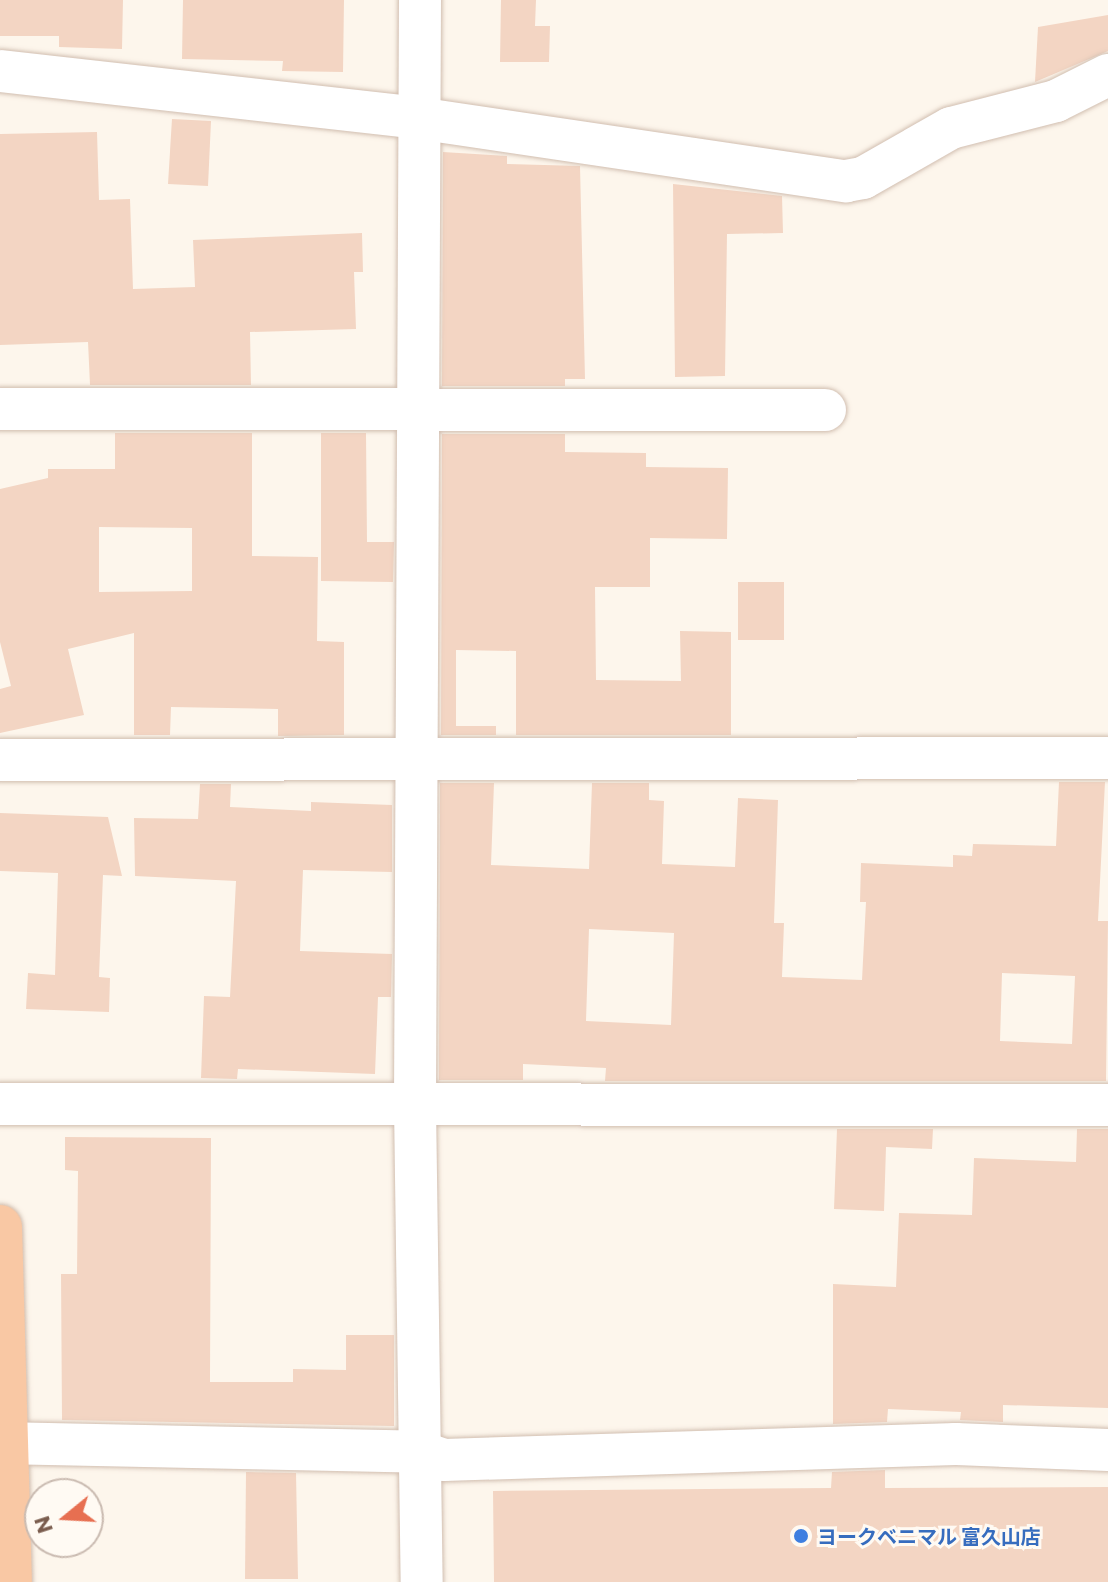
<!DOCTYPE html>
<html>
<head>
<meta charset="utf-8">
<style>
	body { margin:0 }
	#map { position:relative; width:1108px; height:1582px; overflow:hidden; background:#fdf6ec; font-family:Commissioner,"Noto Sans JP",sans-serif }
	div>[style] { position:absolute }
	.building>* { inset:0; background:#f3d5c3 }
	.roads { filter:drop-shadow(0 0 2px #d1beb0) drop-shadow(0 0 2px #d1beb0) }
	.minor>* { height:42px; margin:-21px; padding:0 21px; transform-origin:21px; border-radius:21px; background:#fff }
	.trunk>* { height:44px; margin:-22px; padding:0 22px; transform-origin:22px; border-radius:22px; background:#f9c8a4 }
	.dots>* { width:22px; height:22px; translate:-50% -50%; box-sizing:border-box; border:4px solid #fffaf3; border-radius:50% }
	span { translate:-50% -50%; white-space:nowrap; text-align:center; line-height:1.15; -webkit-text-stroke:6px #fffaf3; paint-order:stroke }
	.shop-label { font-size:20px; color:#366cbe; font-weight:700 }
	.left { translate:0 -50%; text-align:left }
	.north { position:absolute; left:24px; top:1478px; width:80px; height:80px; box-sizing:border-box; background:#fffaf3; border:2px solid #cabbb1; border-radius:50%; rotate:252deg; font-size:22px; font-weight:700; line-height:32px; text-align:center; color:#7a5c4d }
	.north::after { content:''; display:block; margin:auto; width:28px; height:36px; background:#e76f51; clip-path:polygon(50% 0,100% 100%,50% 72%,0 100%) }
</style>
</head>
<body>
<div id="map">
	<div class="building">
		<i style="clip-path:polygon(0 0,123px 0,122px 49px,59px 47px,59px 36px,0 36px)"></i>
		<i style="clip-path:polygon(183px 0,344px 0,343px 72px,282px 71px,283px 61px,182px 59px)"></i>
		<i style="clip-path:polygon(501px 0,536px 0,535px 26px,550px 26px,549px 62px,500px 62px)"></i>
		<i style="clip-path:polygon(1108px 15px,1108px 51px,1035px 82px,1038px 27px)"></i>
		<i style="clip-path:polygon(172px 119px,211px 121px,208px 186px,168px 184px)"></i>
		<i style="clip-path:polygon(97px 132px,99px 200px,130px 199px,133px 289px,195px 287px,193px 240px,362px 233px,363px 272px,354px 272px,356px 329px,250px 332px,251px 385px,90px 385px,88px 342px,0 345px,0 134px)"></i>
		<i style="clip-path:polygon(443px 152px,507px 156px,507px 164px,580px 166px,585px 379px,565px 379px,565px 386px,442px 386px)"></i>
		<i style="clip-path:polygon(673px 184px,782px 196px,783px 233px,727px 234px,725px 376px,675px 377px)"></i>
		<i style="clip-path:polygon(evenodd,115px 433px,252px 433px,252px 556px,318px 557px,317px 641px,344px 642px,344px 735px,278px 736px,278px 709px,171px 707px,170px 735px,134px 735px,134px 633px,68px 649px,84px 715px,0 733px,0 689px,11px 686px,0 642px,0 489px,48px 478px,48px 469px,115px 469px,115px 433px,99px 527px,192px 528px,192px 591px,99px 592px,99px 527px)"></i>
		<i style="clip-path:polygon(321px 433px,366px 433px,367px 542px,394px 542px,393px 582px,321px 581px)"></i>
		<i style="clip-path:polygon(442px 434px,565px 434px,565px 452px,646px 453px,646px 467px,728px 468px,727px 539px,650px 538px,650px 587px,595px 587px,596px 680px,681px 681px,680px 631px,731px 632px,731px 735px,516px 735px,516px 651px,456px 650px,456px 726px,496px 726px,496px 735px,441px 735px)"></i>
		<i style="clip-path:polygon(738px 582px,784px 582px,784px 640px,738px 640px)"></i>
		<i style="clip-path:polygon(evenodd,1059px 782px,1105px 782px,1098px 921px,1108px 921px,1106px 1081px,605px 1081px,606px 1068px,523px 1064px,523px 1080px,439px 1080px,440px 783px,494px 783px,491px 865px,589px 869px,592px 783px,649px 783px,649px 800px,664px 801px,662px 864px,735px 867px,738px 798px,778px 800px,774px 923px,784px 923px,782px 977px,862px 980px,866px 902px,860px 902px,861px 863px,953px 867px,953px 855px,972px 856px,973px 844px,1056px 846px,1059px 782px,589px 929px,674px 933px,671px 1025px,586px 1021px,589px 929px,1059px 782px,1002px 973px,1075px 976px,1072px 1044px,1000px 1041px,1002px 973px)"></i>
		<i style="clip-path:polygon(200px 784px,231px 784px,230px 807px,311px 811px,311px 802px,392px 805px,392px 872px,303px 870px,300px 951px,392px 954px,391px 997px,378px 997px,375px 1074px,238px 1069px,237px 1079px,201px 1078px,204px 996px,230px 997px,236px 881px,135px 876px,134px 818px,198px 819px)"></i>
		<i style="clip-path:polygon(0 813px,108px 817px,122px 876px,103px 875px,99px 977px,110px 978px,109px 1012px,26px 1009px,28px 973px,55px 975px,58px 873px,0 871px)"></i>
		<i style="clip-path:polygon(837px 1129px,933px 1129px,932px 1149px,886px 1147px,884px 1211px,834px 1209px)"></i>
		<i style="clip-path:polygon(1077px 1129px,1108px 1129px,1108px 1408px,1003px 1405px,1003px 1422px,960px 1420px,961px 1412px,888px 1409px,887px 1422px,833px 1424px,833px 1284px,896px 1287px,899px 1213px,972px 1215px,974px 1158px,1076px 1162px)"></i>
		<i style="clip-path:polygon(65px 1137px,211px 1138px,210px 1382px,293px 1382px,293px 1369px,346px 1370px,346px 1335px,394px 1335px,394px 1426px,62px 1420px,61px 1274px,77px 1274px,78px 1171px,65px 1170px)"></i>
		<i style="clip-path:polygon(885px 1470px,885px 1488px,1108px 1487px,1108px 1582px,494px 1582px,493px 1491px,831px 1488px,832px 1472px)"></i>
		<i style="clip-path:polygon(246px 1472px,296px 1473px,298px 1579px,245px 1579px)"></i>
	</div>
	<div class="roads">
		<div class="minor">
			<i style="left:420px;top:0;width:1105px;rotate:90.26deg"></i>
			<i style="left:415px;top:1105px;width:477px;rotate:89.2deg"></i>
			<i style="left:0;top:71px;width:420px;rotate:6.4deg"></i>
			<i style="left:417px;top:118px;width:434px;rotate:8.4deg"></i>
			<i style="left:846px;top:181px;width:17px;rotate:-10deg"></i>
			<i style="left:863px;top:178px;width:101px;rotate:-29.6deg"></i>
			<i style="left:951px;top:128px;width:108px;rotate:-14.4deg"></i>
			<i style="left:1056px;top:101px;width:58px;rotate:-26.6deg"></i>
			<i style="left:0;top:409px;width:825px;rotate:0.07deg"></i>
			<i style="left:0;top:760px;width:1108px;rotate:-0.1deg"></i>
			<i style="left:0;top:1104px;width:1108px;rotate:0.05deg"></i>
			<i style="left:0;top:1443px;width:421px;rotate:1.2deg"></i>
			<i style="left:421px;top:1452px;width:24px;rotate:19deg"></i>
			<i style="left:444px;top:1460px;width:512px;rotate:-1.79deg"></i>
			<i style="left:956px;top:1444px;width:152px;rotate:2.3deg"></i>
		</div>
		<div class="trunk">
			<i style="left:0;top:1227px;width:355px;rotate:88.4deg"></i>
		</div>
	</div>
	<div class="dots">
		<i style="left:801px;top:1536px;background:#3f7fe0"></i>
	</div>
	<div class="shop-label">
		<span class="left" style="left:817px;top:1536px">ヨークベニマル 富久山店</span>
	</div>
	<div class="north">N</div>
</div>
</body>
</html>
